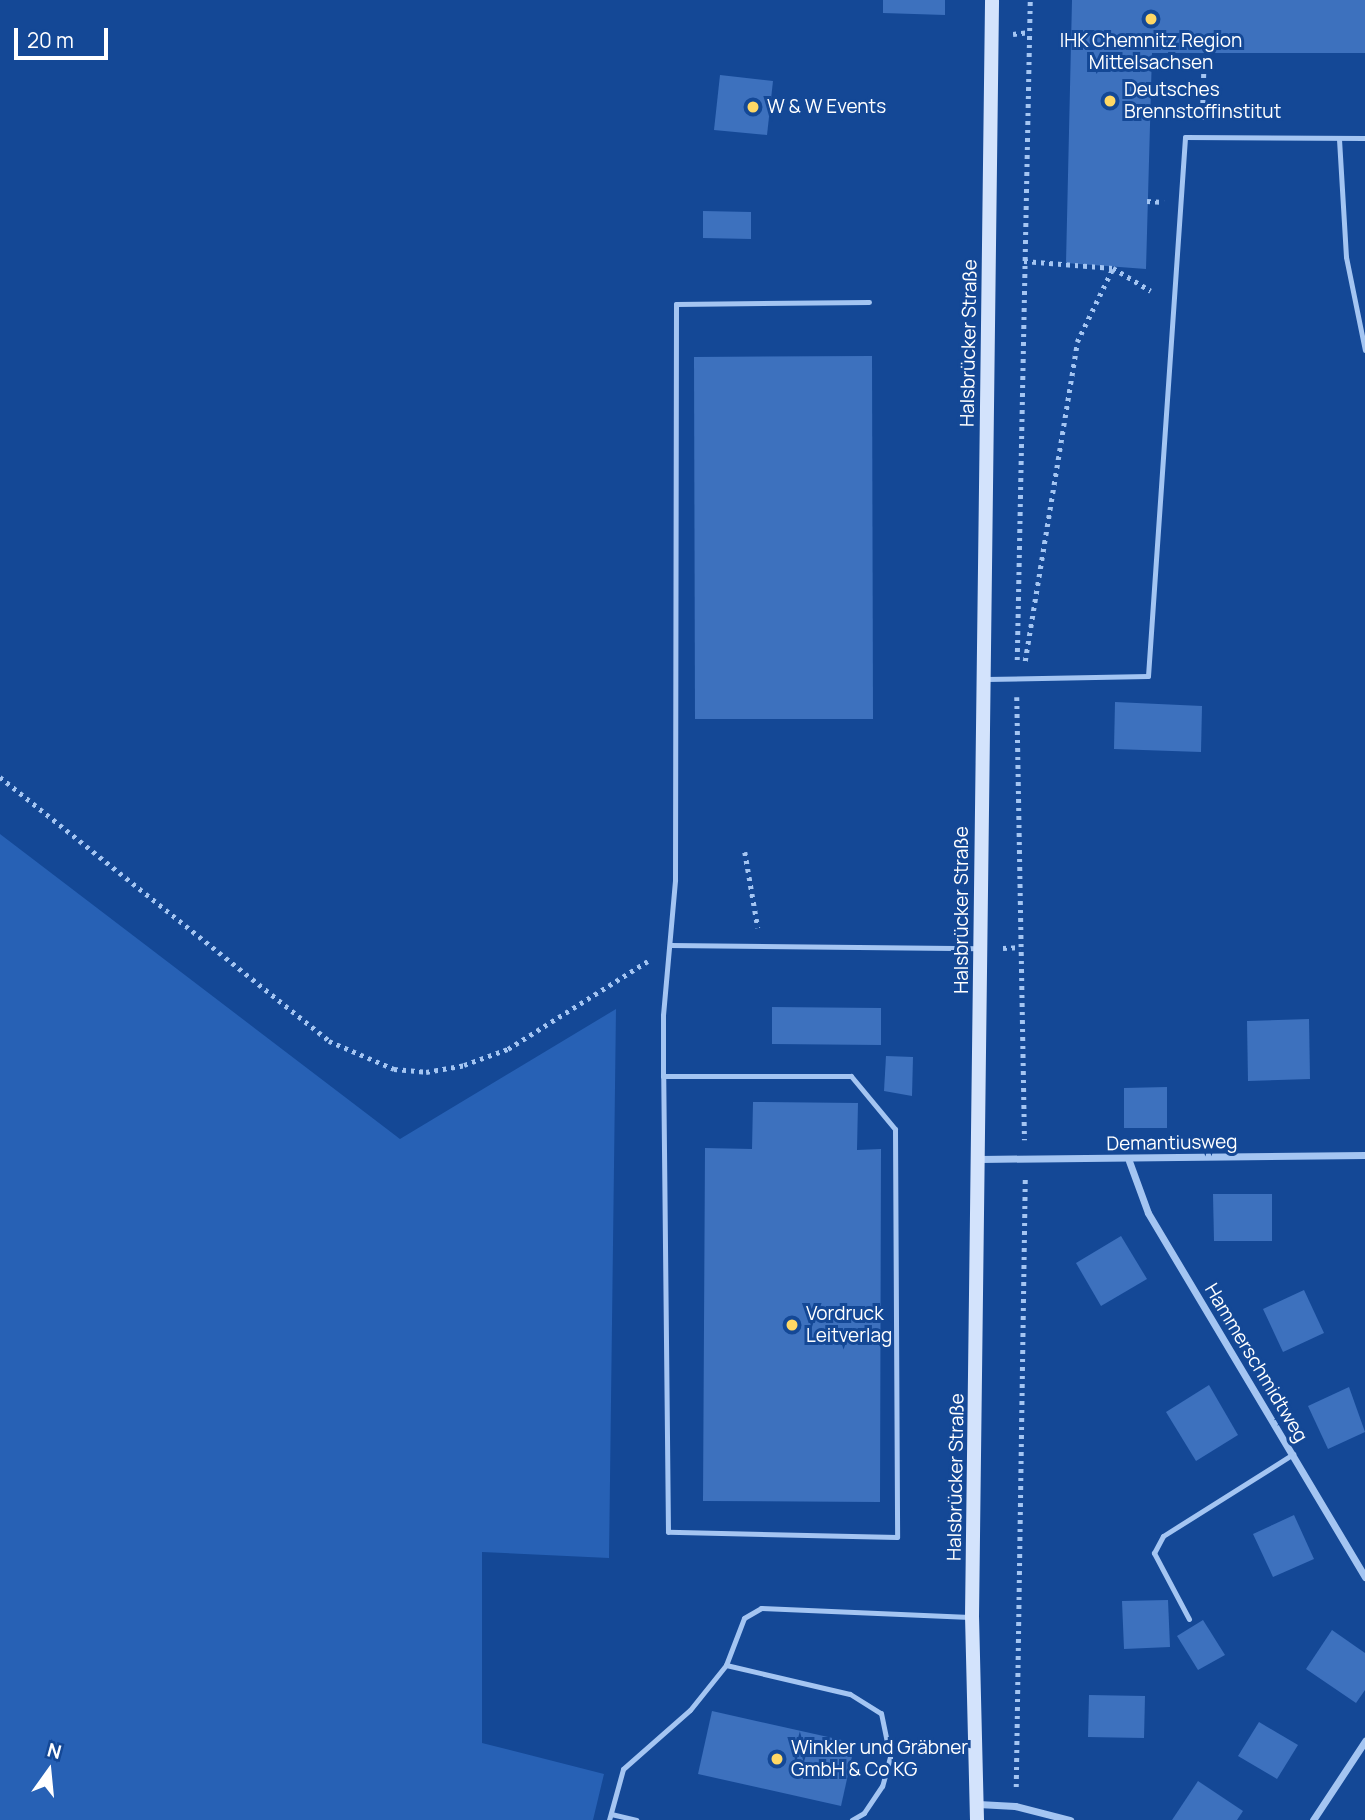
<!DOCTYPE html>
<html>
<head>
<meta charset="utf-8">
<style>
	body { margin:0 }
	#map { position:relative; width:1365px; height:1820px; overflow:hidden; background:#144896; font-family:Manrope,sans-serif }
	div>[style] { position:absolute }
	.green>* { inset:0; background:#2761b5 }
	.building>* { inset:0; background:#3d71be }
	.path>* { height:4.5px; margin-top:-2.25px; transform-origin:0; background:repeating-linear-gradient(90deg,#a4c5f2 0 3.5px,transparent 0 8.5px) }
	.service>* { height:5px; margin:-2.5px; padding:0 2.5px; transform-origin:2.5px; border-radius:2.5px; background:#a4c5f2 }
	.minor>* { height:7px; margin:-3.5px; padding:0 3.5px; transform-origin:3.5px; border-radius:3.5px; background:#a4c5f2 }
	.secondary>* { height:14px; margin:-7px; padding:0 7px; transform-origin:7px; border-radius:7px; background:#d3e3fc }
	.dots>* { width:19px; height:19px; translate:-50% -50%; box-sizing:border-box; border:4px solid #144896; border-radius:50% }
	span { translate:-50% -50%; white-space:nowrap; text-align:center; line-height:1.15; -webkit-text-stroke:6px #144896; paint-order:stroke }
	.poi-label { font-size:19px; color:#fff }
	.left { translate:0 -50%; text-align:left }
	.street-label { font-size:19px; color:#fff }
	.north { position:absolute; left:14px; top:1736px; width:70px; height:70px; -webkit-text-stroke:5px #144896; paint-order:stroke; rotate:15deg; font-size:19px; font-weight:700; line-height:28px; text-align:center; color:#fff }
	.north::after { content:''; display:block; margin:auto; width:24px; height:32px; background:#fff; clip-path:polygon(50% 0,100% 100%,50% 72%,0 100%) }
	.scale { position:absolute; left:14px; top:28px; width:94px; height:32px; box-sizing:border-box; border:4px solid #fff; border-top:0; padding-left:9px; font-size:21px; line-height:24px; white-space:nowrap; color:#fff; -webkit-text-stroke:5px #144896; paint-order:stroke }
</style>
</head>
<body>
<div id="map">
	<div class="green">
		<i style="clip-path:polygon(0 834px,400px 1139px,616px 1009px,609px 1558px,482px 1552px,482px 1743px,604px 1774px,593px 1820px,0 1820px)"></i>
	</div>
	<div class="building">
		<i style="clip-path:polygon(883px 0,945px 0,945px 15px,883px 13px)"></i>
		<i style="clip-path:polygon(1072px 0,1365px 0,1365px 53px,1152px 53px,1146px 269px,1066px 263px)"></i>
		<i style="clip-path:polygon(720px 75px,773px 81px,767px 135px,714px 130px)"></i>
		<i style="clip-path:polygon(703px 211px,751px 212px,751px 239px,703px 238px)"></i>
		<i style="clip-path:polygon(872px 356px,873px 719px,695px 719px,694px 357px)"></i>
		<i style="clip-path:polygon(1115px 702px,1202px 706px,1201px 752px,1114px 749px)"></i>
		<i style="clip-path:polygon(772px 1007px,881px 1008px,881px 1045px,772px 1044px)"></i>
		<i style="clip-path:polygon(1309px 1019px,1310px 1079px,1248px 1081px,1247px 1021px)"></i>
		<i style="clip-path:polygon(886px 1056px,913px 1057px,912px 1096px,884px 1091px)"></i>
		<i style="clip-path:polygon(1167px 1087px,1167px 1128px,1124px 1128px,1124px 1088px)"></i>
		<i style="clip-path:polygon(753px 1102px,858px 1103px,857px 1150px,881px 1149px,880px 1502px,703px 1501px,705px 1148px,752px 1149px)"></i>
		<i style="clip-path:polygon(1213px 1194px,1272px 1194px,1272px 1241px,1214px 1241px)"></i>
		<i style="clip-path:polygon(1121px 1236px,1147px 1279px,1101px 1306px,1076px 1263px)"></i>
		<i style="clip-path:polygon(1304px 1290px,1324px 1333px,1283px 1352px,1263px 1309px)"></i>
		<i style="clip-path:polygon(1209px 1385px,1238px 1435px,1196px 1461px,1166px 1412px)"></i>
		<i style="clip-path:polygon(1349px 1387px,1365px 1432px,1328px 1449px,1308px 1406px)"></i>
		<i style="clip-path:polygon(1294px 1515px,1314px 1559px,1273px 1577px,1253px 1534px)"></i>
		<i style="clip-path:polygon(1168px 1600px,1170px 1647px,1124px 1649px,1122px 1601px)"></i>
		<i style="clip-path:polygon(1203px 1620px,1225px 1655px,1198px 1670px,1177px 1636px)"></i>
		<i style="clip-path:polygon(1332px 1630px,1365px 1653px,1365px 1690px,1356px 1703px,1306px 1669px)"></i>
		<i style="clip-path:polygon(1089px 1695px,1145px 1696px,1144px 1738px,1088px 1737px)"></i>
		<i style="clip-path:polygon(712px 1711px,855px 1743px,841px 1806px,698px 1774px)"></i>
		<i style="clip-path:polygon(1259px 1722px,1298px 1745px,1277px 1779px,1238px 1756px)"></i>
		<i style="clip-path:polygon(1198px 1781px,1243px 1811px,1237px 1820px,1172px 1820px)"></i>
	</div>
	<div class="path">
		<i style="left:1013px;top:34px;width:17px;rotate:-7deg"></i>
		<i style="left:1202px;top:120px;width:65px;rotate:-88.2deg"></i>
		<i style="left:1147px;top:201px;width:17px;rotate:3deg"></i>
		<i style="left:1024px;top:261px;width:89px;rotate:4.5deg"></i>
		<i style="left:1113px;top:268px;width:44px;rotate:31.2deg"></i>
		<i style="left:1017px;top:660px;width:660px;rotate:-88.87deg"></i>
		<i style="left:1025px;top:661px;width:323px;rotate:-80.7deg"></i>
		<i style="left:1077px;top:342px;width:82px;rotate:-64.1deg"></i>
		<i style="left:1017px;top:697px;width:443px;rotate:89deg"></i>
		<i style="left:0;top:777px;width:422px;rotate:38.7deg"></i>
		<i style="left:329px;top:1041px;width:71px;rotate:23.3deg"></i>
		<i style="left:394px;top:1069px;width:32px;rotate:5deg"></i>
		<i style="left:426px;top:1072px;width:39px;rotate:-10deg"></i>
		<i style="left:464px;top:1065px;width:47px;rotate:-20deg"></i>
		<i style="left:508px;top:1049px;width:165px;rotate:-32.2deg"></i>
		<i style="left:745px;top:852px;width:77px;rotate:80.3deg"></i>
		<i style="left:1003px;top:948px;width:17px;rotate:-3deg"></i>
		<i style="left:1016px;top:1787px;width:610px;rotate:-89.15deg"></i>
	</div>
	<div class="service">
		<i style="left:1339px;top:139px;width:118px;rotate:86.6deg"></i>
		<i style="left:1346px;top:257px;width:95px;rotate:78.5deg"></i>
		<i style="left:986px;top:679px;width:162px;rotate:-1.1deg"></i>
		<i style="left:1148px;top:676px;width:540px;rotate:-86.07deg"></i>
		<i style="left:1185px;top:137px;width:180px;rotate:0.3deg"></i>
		<i style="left:670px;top:945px;width:308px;rotate:0.6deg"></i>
		<i style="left:663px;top:1076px;width:188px"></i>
		<i style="left:851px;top:1076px;width:69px;rotate:50.3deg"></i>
		<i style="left:895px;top:1129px;width:408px;rotate:89.7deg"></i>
		<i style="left:897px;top:1537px;width:229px;rotate:-178.7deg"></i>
		<i style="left:668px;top:1532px;width:456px;rotate:-90.6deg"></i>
		<i style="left:663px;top:1076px;width:61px;rotate:-90deg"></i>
		<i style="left:663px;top:1015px;width:136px;rotate:-84.9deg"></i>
		<i style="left:675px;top:880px;width:576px;rotate:-89.9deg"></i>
		<i style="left:676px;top:304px;width:193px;rotate:-0.6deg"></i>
		<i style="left:1189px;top:1619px;width:75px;rotate:-117.9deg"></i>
		<i style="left:1154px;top:1553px;width:19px;rotate:-62deg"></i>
		<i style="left:1163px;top:1536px;width:154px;rotate:-32.2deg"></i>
		<i style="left:726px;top:1665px;width:50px;rotate:-69deg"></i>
		<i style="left:744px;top:1618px;width:20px;rotate:-30deg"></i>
		<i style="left:761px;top:1608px;width:209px;rotate:2.5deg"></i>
		<i style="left:611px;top:1814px;width:26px;rotate:13deg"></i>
		<i style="left:609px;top:1820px;width:53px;rotate:-74.6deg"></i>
		<i style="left:623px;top:1769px;width:89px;rotate:-41.4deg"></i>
		<i style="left:690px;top:1710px;width:58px;rotate:-51.3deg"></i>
		<i style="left:726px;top:1665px;width:127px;rotate:13.2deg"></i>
		<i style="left:850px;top:1694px;width:36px;rotate:32deg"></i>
		<i style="left:881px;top:1713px;width:45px;rotate:78.4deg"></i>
		<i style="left:890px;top:1757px;width:30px;rotate:105deg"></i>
		<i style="left:882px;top:1786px;width:32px;rotate:124deg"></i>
		<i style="left:864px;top:1813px;width:14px;rotate:150deg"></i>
	</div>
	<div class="minor">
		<i style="left:980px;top:1159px;width:385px;rotate:-0.6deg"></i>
		<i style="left:1129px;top:1161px;width:55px;rotate:69.9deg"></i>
		<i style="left:1148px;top:1213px;width:424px;rotate:59.2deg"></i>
		<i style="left:978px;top:1804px;width:37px;rotate:3deg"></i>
		<i style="left:1015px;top:1806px;width:57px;rotate:14.3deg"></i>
		<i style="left:1313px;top:1820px;width:95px;rotate:-56.6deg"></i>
	</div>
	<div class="secondary">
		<i style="left:977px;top:1820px;width:203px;rotate:-91.4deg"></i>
		<i style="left:972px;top:1617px;width:1617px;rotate:-89.29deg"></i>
	</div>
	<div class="dots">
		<i style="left:1151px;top:19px;background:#ffd865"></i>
		<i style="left:1110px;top:101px;background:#ffd865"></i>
		<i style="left:753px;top:107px;background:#ffd865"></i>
		<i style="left:792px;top:1325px;background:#ffd865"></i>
		<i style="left:777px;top:1759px;background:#ffd865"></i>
	</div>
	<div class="poi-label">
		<span style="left:1151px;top:52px">IHK Chemnitz Region<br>Mittelsachsen</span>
		<span class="left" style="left:1124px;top:101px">Deutsches<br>Brennstoffinstitut</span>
		<span class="left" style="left:767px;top:107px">W &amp; W Events</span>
		<span class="left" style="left:806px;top:1325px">Vordruck<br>Leitverlag</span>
		<span class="left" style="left:791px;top:1759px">Winkler und Gräbner<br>GmbH &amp; Co KG</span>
	</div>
	<div class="street-label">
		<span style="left:969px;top:343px;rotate:-89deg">Halsbrücker Straße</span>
		<span style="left:962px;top:910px;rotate:-90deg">Halsbrücker Straße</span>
		<span style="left:1172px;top:1143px;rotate:-1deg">Demantiusweg</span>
		<span style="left:1256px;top:1363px;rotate:59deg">Hammerschmidtweg</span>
		<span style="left:956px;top:1477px;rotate:-89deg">Halsbrücker Straße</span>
	</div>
	<div class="north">N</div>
	<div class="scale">20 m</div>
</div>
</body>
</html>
